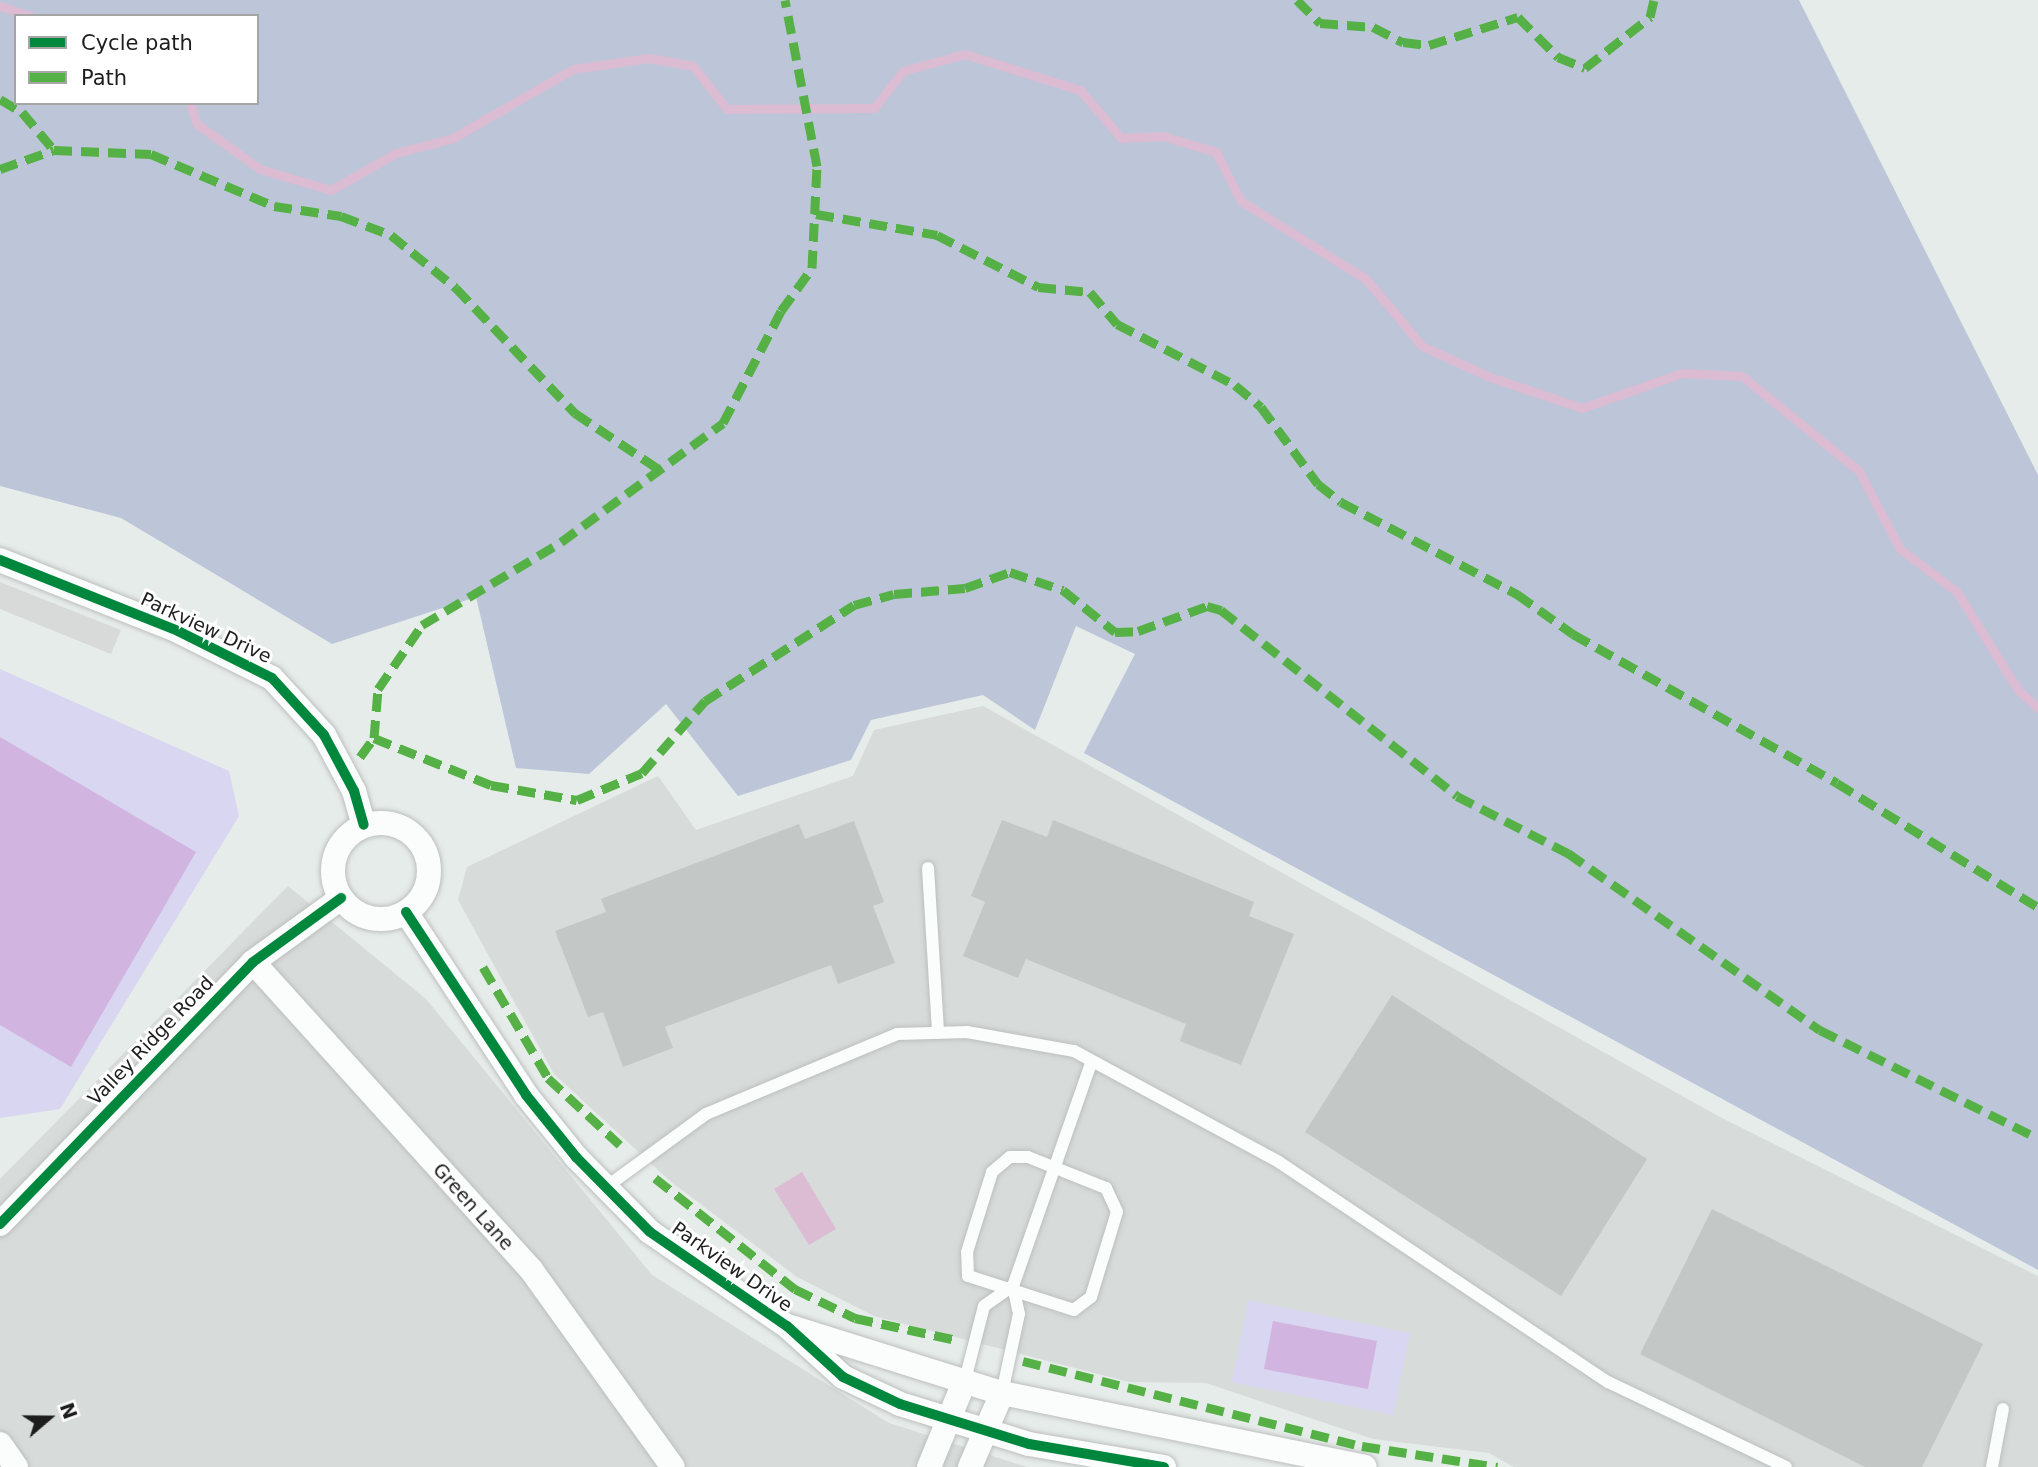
<!DOCTYPE html>
<html>
<head>
<meta charset="utf-8">
<style>
	body { margin:0 }
	#map { position:relative; width:2038px; height:1467px; overflow:hidden; background:#e6ecea; font-family:"DejaVu Sans",sans-serif }
	div>[style] { position:absolute }
	.residential>* { inset:0; background:#d7dbda }
	.religious>* { inset:0; background:#d7dad9 }
	.forest>* { inset:0; background:#bdc5d8 }
	.park>* { inset:0; background:#d8d6f0 }
	.pitch>* { inset:0; background:#d1b5e0 }
	.water>* { inset:0; background:#dcbcd3 }
	.stream>* { height:9px; margin:-4.5px; padding:0 4.5px; transform-origin:4.5px; border-radius:4.5px; background:#dcbcd3 }
	.building>* { inset:0; background:#c3c8c6 }
	.roads { filter:drop-shadow(0 0 2px #bcbfbe) drop-shadow(0 0 2px #bcbfbe) }
	.service>* { height:12px; margin:-6px; padding:0 6px; transform-origin:6px; border-radius:6px; background:#fbfcfc }
	.minor>* { height:24px; margin:-12px; padding:0 12px; transform-origin:12px; border-radius:12px; background:#fbfcfc }
	.minor>.ring { margin:-12px; padding:0; box-sizing:content-box; background:none; border:24px solid #fbfcfc; border-radius:50% }
	.quiet>* { height:9px; margin-top:-4.5px; transform-origin:0; background:repeating-linear-gradient(90deg,#55b145 0 18px,transparent 0 27px) }
	.cycleway>* { height:10px; margin:-5px; padding:0 5px; transform-origin:5px; border-radius:5px; background:#00873e }
	span { translate:-50% -50%; white-space:nowrap; text-align:center; line-height:1.15; -webkit-text-stroke:6px #fff; paint-order:stroke }
	.street-label { font-size:19px; color:#1d1d1d }
	.legend { position:absolute; left:14px; top:14px; width:245px; height:91px; box-sizing:border-box; background:#fff; border:2px solid #a5a5a5; margin:0; padding:9px 12px; list-style:none; font-size:21px; color:#1d1d1d }
	.legend li { display:flex; align-items:center; gap:14px; height:35px }
	.legend b { width:35px; border:2px solid #a5a5a5 }
	.north { position:absolute; left:14px; top:1383px; width:70px; height:70px; -webkit-text-stroke:5px #fff; paint-order:stroke; rotate:70deg; font-size:19px; font-weight:700; line-height:28px; text-align:center; color:#1d1d1d }
	.north::after { content:''; display:block; margin:auto; width:24px; height:32px; background:#1d1d1d; clip-path:polygon(50% 0,100% 100%,50% 72%,0 100%) }
</style>
</head>
<body>
<div id="map">
	<div class="residential">
		<i style="clip-path:polygon(983px 706px,1718px 1116px,2038px 1276px,2038px 1467px,1514px 1467px,1489px 1453px,1373px 1439px,1206px 1383px,1129px 1382px,874px 1316px,797px 1277px,670px 1181px,554px 1074px,458px 900px,467px 867px,658px 776px,696px 830px,853px 776px,874px 730px)"></i>
		<i style="clip-path:polygon(288px 886px,426px 999px,652px 1275px,889px 1423px,1027px 1467px,0 1467px,0 1179px)"></i>
	</div>
	<div class="religious">
		<i style="clip-path:polygon(0 582px,121px 630px,111px 654px,0 609px)"></i>
	</div>
	<div class="forest">
		<i style="clip-path:polygon(evenodd,0 0,1799px 0,2038px 475px,2038px 1270px,1084px 753px,1135px 654px,1076px 626px,1035px 730px,983px 695px,871px 720px,851px 760px,738px 796px,666px 704px,589px 774px,516px 768px,476px 597px,332px 644px,121px 518px,0 486px,0 0,16px 16px,257px 16px,257px 103px,16px 103px,16px 16px)"></i>
	</div>
	<div class="park">
		<i style="clip-path:polygon(0 669px,229px 771px,239px 816px,60px 1109px,0 1118px)"></i>
		<i style="clip-path:polygon(1248px 1300px,1410px 1333px,1393px 1415px,1232px 1382px)"></i>
	</div>
	<div class="pitch">
		<i style="clip-path:polygon(0 737px,196px 852px,71px 1067px,0 1025px)"></i>
		<i style="clip-path:polygon(1273px 1321px,1377px 1341px,1368px 1389px,1264px 1369px)"></i>
	</div>
	<div class="water">
		<i style="clip-path:polygon(802px 1172px,836px 1229px,809px 1245px,774px 1189px)"></i>
	</div>
	<div class="stream">
		<i style="left:0;top:6px;width:33px;rotate:18deg"></i>
		<i style="left:190px;top:103px;width:22px;rotate:72deg"></i>
		<i style="left:197px;top:124px;width:77px;rotate:35.5deg"></i>
		<i style="left:260px;top:169px;width:74px;rotate:16.5deg"></i>
		<i style="left:331px;top:190px;width:75px;rotate:-29.6deg"></i>
		<i style="left:396px;top:153px;width:59px;rotate:-14.7deg"></i>
		<i style="left:453px;top:138px;width:138px;rotate:-29.9deg"></i>
		<i style="left:573px;top:69px;width:77px;rotate:-8.2deg"></i>
		<i style="left:649px;top:58px;width:45px;rotate:10.3deg"></i>
		<i style="left:693px;top:66px;width:55px;rotate:51.7deg"></i>
		<i style="left:727px;top:109px;width:147px;rotate:-0.4deg"></i>
		<i style="left:874px;top:108px;width:47px;rotate:-51.9deg"></i>
		<i style="left:903px;top:71px;width:64px;rotate:-15.3deg"></i>
		<i style="left:965px;top:54px;width:121px;rotate:17.4deg"></i>
		<i style="left:1080px;top:90px;width:63px;rotate:49.5deg"></i>
		<i style="left:1121px;top:138px;width:42px;rotate:-2.7deg"></i>
		<i style="left:1163px;top:136px;width:55px;rotate:16.8deg"></i>
		<i style="left:1216px;top:152px;width:55px;rotate:63deg"></i>
		<i style="left:1241px;top:201px;width:147px;rotate:32deg"></i>
		<i style="left:1366px;top:279px;width:87px;rotate:50.1deg"></i>
		<i style="left:1422px;top:346px;width:75px;rotate:24.5deg"></i>
		<i style="left:1490px;top:377px;width:97px;rotate:18.6deg"></i>
		<i style="left:1582px;top:408px;width:106px;rotate:-19.3deg"></i>
		<i style="left:1682px;top:373px;width:60px;rotate:2.9deg"></i>
		<i style="left:1742px;top:376px;width:151px;rotate:39.1deg"></i>
		<i style="left:1859px;top:471px;width:88px;rotate:62.3deg"></i>
		<i style="left:1900px;top:549px;width:71px;rotate:37deg"></i>
		<i style="left:1957px;top:592px;width:115px;rotate:58.1deg"></i>
		<i style="left:2018px;top:690px;width:27px;rotate:42deg"></i>
	</div>
	<div class="building">
		<i style="clip-path:polygon(1002px 820px,1047px 837px,1053px 820px,1254px 902px,1249px 916px,1294px 934px,1241px 1065px,1180px 1041px,1186px 1024px,1026px 959px,1018px 978px,963px 956px,985px 902px,971px 896px)"></i>
		<i style="clip-path:polygon(854px 821px,884px 902px,873px 906px,895px 963px,838px 984px,831px 965px,665px 1027px,673px 1048px,623px 1067px,603px 1012px,588px 1017px,555px 931px,606px 912px,601px 899px,799px 824px,805px 839px)"></i>
		<i style="clip-path:polygon(1392px 995px,1647px 1159px,1561px 1296px,1305px 1132px)"></i>
		<i style="clip-path:polygon(1712px 1209px,1983px 1344px,1922px 1467px,1865px 1467px,1640px 1354px)"></i>
	</div>
	<div class="roads">
		<div class="service">
			<i style="left:928px;top:868px;width:165px;rotate:86.5deg"></i>
			<i style="left:1010px;top:1157px;width:18px"></i>
			<i style="left:1028px;top:1157px;width:84px;rotate:21.7deg"></i>
			<i style="left:1106px;top:1188px;width:26px;rotate:65deg"></i>
			<i style="left:1117px;top:1212px;width:89px;rotate:107deg"></i>
			<i style="left:1091px;top:1297px;width:21px;rotate:143deg"></i>
			<i style="left:1074px;top:1310px;width:111px;rotate:-162.2deg"></i>
			<i style="left:968px;top:1276px;width:24px;rotate:-92deg"></i>
			<i style="left:967px;top:1252px;width:84px;rotate:-72.6deg"></i>
			<i style="left:992px;top:1172px;width:23px;rotate:-40deg"></i>
			<i style="left:606px;top:1187px;width:124px;rotate:-36.1deg"></i>
			<i style="left:706px;top:1114px;width:207px;rotate:-22.7deg"></i>
			<i style="left:897px;top:1034px;width:70px;rotate:-1.6deg"></i>
			<i style="left:967px;top:1032px;width:109px;rotate:10.1deg"></i>
			<i style="left:1074px;top:1051px;width:233px;rotate:28.4deg"></i>
			<i style="left:1279px;top:1162px;width:396px;rotate:33.8deg"></i>
			<i style="left:1608px;top:1382px;width:197px;rotate:25.5deg"></i>
			<i style="left:965px;top:1380px;width:76px;rotate:-75.6deg"></i>
			<i style="left:984px;top:1306px;width:35px;rotate:-35deg"></i>
			<i style="left:1002px;top:1393px;width:81px;rotate:-77.9deg"></i>
			<i style="left:1019px;top:1314px;width:29px;rotate:-102deg"></i>
			<i style="left:1013px;top:1286px;width:238px;rotate:-70.7deg"></i>
			<i style="left:1992px;top:1467px;width:59px;rotate:-79.3deg"></i>
		</div>
		<div class="minor">
			<i style="left:0;top:560px;width:192px;rotate:21.7deg"></i>
			<i style="left:178px;top:631px;width:105px;rotate:26.6deg"></i>
			<i style="left:272px;top:678px;width:77px;rotate:47.6deg"></i>
			<i style="left:324px;top:735px;width:64px;rotate:61.8deg"></i>
			<i style="left:354px;top:791px;width:35px;rotate:74deg"></i>
			<i class="ring" style="left:333px;top:823px;width:72px;height:72px"></i>
			<i style="left:406px;top:912px;width:219px;rotate:56.7deg"></i>
			<i style="left:526px;top:1095px;width:80px;rotate:51.1deg"></i>
			<i style="left:576px;top:1157px;width:105px;rotate:45.4deg"></i>
			<i style="left:650px;top:1232px;width:166px;rotate:34.5deg"></i>
			<i style="left:787px;top:1326px;width:76px;rotate:42.3deg"></i>
			<i style="left:843px;top:1377px;width:63px;rotate:25.3deg"></i>
			<i style="left:900px;top:1404px;width:135px;rotate:17.2deg"></i>
			<i style="left:1029px;top:1444px;width:137px;rotate:9.7deg"></i>
			<i style="left:253px;top:962px;width:416px;rotate:47.9deg"></i>
			<i style="left:532px;top:1271px;width:241px;rotate:54.3deg"></i>
			<i style="left:0;top:1224px;width:364px;rotate:-46deg"></i>
			<i style="left:253px;top:962px;width:109px;rotate:-36deg"></i>
			<i style="left:791px;top:1327px;width:221px;rotate:17.4deg"></i>
			<i style="left:1002px;top:1393px;width:370px;rotate:11.5deg"></i>
			<i style="left:0;top:1444px;width:28px;rotate:55deg"></i>
			<i style="left:929px;top:1467px;width:94px;rotate:-67.5deg"></i>
			<i style="left:970px;top:1467px;width:81px;rotate:-66.6deg"></i>
		</div>
	</div>
	<div class="quiet">
		<i style="left:1297px;top:0;width:33px;rotate:45deg"></i>
		<i style="left:1320px;top:23px;width:53px;rotate:4.3deg"></i>
		<i style="left:1373px;top:27px;width:34px;rotate:27deg"></i>
		<i style="left:1403px;top:42px;width:26px;rotate:7deg"></i>
		<i style="left:1429px;top:45px;width:93px;rotate:-17.5deg"></i>
		<i style="left:1518px;top:17px;width:57px;rotate:45deg"></i>
		<i style="left:1558px;top:57px;width:29px;rotate:22deg"></i>
		<i style="left:1585px;top:68px;width:83px;rotate:-38.1deg"></i>
		<i style="left:1650px;top:17px;width:17px;rotate:-77deg"></i>
		<i style="left:0;top:99px;width:26px;rotate:31deg"></i>
		<i style="left:22px;top:112px;width:50px;rotate:49.9deg"></i>
		<i style="left:0;top:169px;width:57px;rotate:-19.4deg"></i>
		<i style="left:54px;top:150px;width:97px;rotate:2.4deg"></i>
		<i style="left:151px;top:154px;width:134px;rotate:22.9deg"></i>
		<i style="left:274px;top:206px;width:68px;rotate:8.5deg"></i>
		<i style="left:341px;top:216px;width:53px;rotate:20.8deg"></i>
		<i style="left:391px;top:235px;width:84px;rotate:39.2deg"></i>
		<i style="left:456px;top:288px;width:173px;rotate:46.4deg"></i>
		<i style="left:575px;top:413px;width:102px;rotate:33.8deg"></i>
		<i style="left:816px;top:214px;width:123px;rotate:9.8deg"></i>
		<i style="left:937px;top:235px;width:114px;rotate:27.2deg"></i>
		<i style="left:1038px;top:287px;width:52px;rotate:5.5deg"></i>
		<i style="left:1090px;top:292px;width:42px;rotate:49.8deg"></i>
		<i style="left:1117px;top:324px;width:133px;rotate:27.3deg"></i>
		<i style="left:1235px;top:385px;width:34px;rotate:40deg"></i>
		<i style="left:1261px;top:407px;width:96px;rotate:53.5deg"></i>
		<i style="left:1318px;top:484px;width:29px;rotate:38deg"></i>
		<i style="left:1341px;top:502px;width:199px;rotate:27.6deg"></i>
		<i style="left:1517px;top:594px;width:69px;rotate:35.5deg"></i>
		<i style="left:1573px;top:634px;width:303px;rotate:29.4deg"></i>
		<i style="left:1837px;top:783px;width:236px;rotate:31.7deg"></i>
		<i style="left:374px;top:738px;width:126px;rotate:21.9deg"></i>
		<i style="left:491px;top:785px;width:87px;rotate:9.9deg"></i>
		<i style="left:577px;top:800px;width:70px;rotate:-22.6deg"></i>
		<i style="left:642px;top:773px;width:96px;rotate:-48.8deg"></i>
		<i style="left:705px;top:701px;width:177px;rotate:-32.8deg"></i>
		<i style="left:854px;top:605px;width:41px;rotate:-15.4deg"></i>
		<i style="left:894px;top:594px;width:71px;rotate:-4.8deg"></i>
		<i style="left:965px;top:588px;width:48px;rotate:-19.6deg"></i>
		<i style="left:1010px;top:572px;width:56px;rotate:18.8deg"></i>
		<i style="left:1063px;top:590px;width:67px;rotate:38.9deg"></i>
		<i style="left:1115px;top:632px;width:23px;rotate:-2deg"></i>
		<i style="left:1138px;top:631px;width:73px;rotate:-19.9deg"></i>
		<i style="left:1207px;top:606px;width:15px;rotate:16deg"></i>
		<i style="left:1221px;top:610px;width:300px;rotate:38.2deg"></i>
		<i style="left:1457px;top:796px;width:125px;rotate:27.2deg"></i>
		<i style="left:1568px;top:853px;width:308px;rotate:35.1deg"></i>
		<i style="left:1820px;top:1030px;width:243px;rotate:26.4deg"></i>
		<i style="left:360px;top:757px;width:24px;rotate:-54deg"></i>
		<i style="left:374px;top:738px;width:49px;rotate:-85.3deg"></i>
		<i style="left:378px;top:689px;width:78px;rotate:-55.5deg"></i>
		<i style="left:422px;top:625px;width:162px;rotate:-30.8deg"></i>
		<i style="left:561px;top:542px;width:201px;rotate:-36.3deg"></i>
		<i style="left:723px;top:423px;width:126px;rotate:-62.6deg"></i>
		<i style="left:781px;top:311px;width:53px;rotate:-54.2deg"></i>
		<i style="left:812px;top:268px;width:102px;rotate:-87.2deg"></i>
		<i style="left:817px;top:166px;width:169px;rotate:-100.9deg"></i>
		<i style="left:483px;top:967px;width:129px;rotate:59.6deg"></i>
		<i style="left:548px;top:1078px;width:98px;rotate:42.9deg"></i>
		<i style="left:655px;top:1178px;width:179px;rotate:38.4deg"></i>
		<i style="left:795px;top:1289px;width:67px;rotate:25.8deg"></i>
		<i style="left:855px;top:1318px;width:104px;rotate:12.2deg"></i>
		<i style="left:1023px;top:1361px;width:349px;rotate:14.1deg"></i>
		<i style="left:1362px;top:1446px;width:137px;rotate:8.8deg"></i>
	</div>
	<div class="cycleway">
		<i style="left:0;top:560px;width:192px;rotate:21.7deg"></i>
		<i style="left:178px;top:631px;width:105px;rotate:26.6deg"></i>
		<i style="left:272px;top:678px;width:77px;rotate:47.6deg"></i>
		<i style="left:324px;top:735px;width:64px;rotate:61.8deg"></i>
		<i style="left:354px;top:791px;width:35px;rotate:74deg"></i>
		<i style="left:406px;top:912px;width:219px;rotate:56.7deg"></i>
		<i style="left:526px;top:1095px;width:80px;rotate:51.1deg"></i>
		<i style="left:576px;top:1157px;width:105px;rotate:45.4deg"></i>
		<i style="left:650px;top:1232px;width:166px;rotate:34.5deg"></i>
		<i style="left:787px;top:1326px;width:76px;rotate:42.3deg"></i>
		<i style="left:843px;top:1377px;width:63px;rotate:25.3deg"></i>
		<i style="left:900px;top:1404px;width:135px;rotate:17.2deg"></i>
		<i style="left:1029px;top:1444px;width:137px;rotate:9.7deg"></i>
		<i style="left:0;top:1224px;width:364px;rotate:-46deg"></i>
		<i style="left:253px;top:962px;width:109px;rotate:-36deg"></i>
	</div>
	<div class="street-label">
		<span style="left:206px;top:628px;rotate:25deg">Parkview Drive</span>
		<span style="left:151px;top:1041px;rotate:-46deg">Valley Ridge Road</span>
		<span style="left:473px;top:1207px;rotate:48deg">Green Lane</span>
		<span style="left:732px;top:1267px;rotate:35deg">Parkview Drive</span>
	</div>
	<ul class="legend">
	<li><b style="height:9px;background:#00873e"></b>Cycle path</li>
	<li><b style="height:9px;background:#55b145"></b>Path</li>
	</ul>
	<div class="north">N</div>
</div>
</body>
</html>
